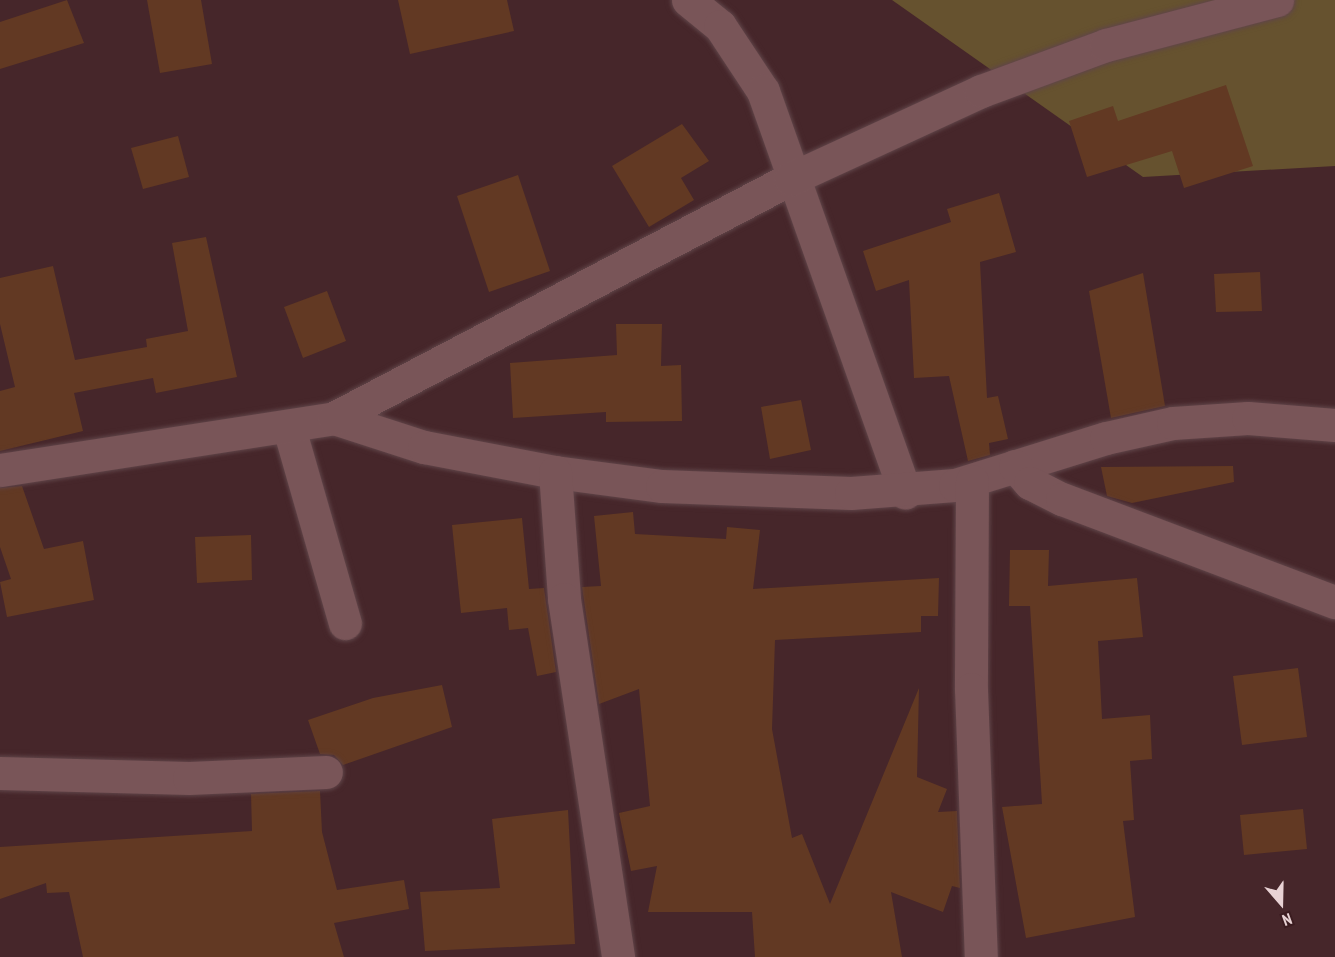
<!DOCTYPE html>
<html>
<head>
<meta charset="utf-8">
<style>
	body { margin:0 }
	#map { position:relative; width:1335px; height:957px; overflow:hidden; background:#46262a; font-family:"PT Sans Narrow",sans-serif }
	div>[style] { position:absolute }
	.green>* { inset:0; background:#66522f }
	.building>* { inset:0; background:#623923 }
	.roads { filter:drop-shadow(0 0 2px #604549) drop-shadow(0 0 2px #604549) }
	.street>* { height:33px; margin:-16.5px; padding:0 16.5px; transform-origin:16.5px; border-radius:16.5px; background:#795558 }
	span { translate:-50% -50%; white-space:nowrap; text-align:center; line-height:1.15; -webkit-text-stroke:4.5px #3b1c20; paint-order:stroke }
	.north { position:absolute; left:1251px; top:873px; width:60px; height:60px; -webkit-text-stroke:4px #3b1c20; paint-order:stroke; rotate:160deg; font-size:16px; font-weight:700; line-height:24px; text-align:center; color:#e8d2d4 }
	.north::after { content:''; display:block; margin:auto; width:21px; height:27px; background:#e8d2d4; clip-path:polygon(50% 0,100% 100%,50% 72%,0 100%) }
</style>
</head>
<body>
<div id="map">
	<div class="green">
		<i style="clip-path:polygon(892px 0,1335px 0,1335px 166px,1143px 177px)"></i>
	</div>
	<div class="building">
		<i style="clip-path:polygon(67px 0,84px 43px,0 69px,0 22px)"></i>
		<i style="clip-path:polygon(147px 0,201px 0,212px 64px,160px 73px)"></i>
		<i style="clip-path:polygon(398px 0,507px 0,514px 31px,410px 54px)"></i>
		<i style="clip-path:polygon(1226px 85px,1253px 166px,1184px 188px,1172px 151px,1087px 177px,1069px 121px,1113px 106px,1118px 121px)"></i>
		<i style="clip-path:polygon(682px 124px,709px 161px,681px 178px,694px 200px,649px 227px,612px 166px)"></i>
		<i style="clip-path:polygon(178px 136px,189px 177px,143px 189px,131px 148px)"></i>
		<i style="clip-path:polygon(518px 175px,550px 271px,489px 292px,457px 196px)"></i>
		<i style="clip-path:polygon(999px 193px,1016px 252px,980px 262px,987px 398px,998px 396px,1008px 439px,989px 443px,990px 455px,968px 461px,949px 376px,914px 378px,909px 280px,876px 291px,863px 251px,951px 222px,947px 209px)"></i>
		<i style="clip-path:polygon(206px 237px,237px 377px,156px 393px,153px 378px,74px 393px,83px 431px,0 451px,0 391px,15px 387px,0 324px,0 278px,53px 266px,75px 360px,147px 347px,146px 339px,188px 331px,172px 243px)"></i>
		<i style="clip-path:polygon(1260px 272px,1262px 311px,1216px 312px,1214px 274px)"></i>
		<i style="clip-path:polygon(1143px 273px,1165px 406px,1111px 418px,1089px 291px)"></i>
		<i style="clip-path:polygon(327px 291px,346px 341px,303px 358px,284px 307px)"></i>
		<i style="clip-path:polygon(616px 324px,662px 324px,661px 366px,681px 365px,682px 421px,606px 422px,606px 412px,513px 418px,510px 363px,617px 355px)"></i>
		<i style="clip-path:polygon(801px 400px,811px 450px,770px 459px,761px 407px)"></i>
		<i style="clip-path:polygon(1233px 466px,1234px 482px,1132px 503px,1107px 496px,1101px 467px)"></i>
		<i style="clip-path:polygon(22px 486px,44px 549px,83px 541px,94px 600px,7px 617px,0 582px,11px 579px,0 547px,0 488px)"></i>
		<i style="clip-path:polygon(633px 512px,635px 534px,726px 539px,727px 527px,760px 530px,753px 589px,939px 578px,938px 616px,921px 616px,921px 632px,775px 640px,772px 729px,792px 838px,802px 834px,830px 904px,919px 688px,917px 777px,947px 789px,938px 812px,957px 811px,960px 888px,952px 886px,943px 912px,891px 892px,902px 957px,755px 957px,752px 912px,648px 912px,657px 866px,631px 871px,619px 813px,650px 806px,639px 689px,599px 704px,582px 587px,601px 586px,594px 516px)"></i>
		<i style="clip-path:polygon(522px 518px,529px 589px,544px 588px,556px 672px,537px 676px,528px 628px,509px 630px,507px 608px,461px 613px,452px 525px)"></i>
		<i style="clip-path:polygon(251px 535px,252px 580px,197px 583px,195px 537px)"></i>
		<i style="clip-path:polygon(1010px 550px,1049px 550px,1048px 586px,1137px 578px,1143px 637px,1098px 641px,1102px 719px,1150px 715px,1152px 759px,1130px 761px,1134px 820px,1123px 821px,1135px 917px,1026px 938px,1002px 807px,1042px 804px,1030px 606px,1009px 606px)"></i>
		<i style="clip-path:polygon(1298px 668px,1307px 737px,1242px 745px,1233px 676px)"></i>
		<i style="clip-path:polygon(442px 685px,452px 727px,343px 765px,334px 755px,320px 754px,308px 720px,373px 698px)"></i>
		<i style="clip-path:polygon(320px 791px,322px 832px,337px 890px,404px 880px,409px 909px,334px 923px,344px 957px,83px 957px,69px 892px,47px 893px,46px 883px,0 899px,0 847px,252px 831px,251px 794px)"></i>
		<i style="clip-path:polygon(1303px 809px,1307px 849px,1244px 855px,1240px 815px)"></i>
		<i style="clip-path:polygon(568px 810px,575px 944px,425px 951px,420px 892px,500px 888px,492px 819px)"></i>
	</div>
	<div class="roads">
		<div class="street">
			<i style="left:688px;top:0;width:41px;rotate:39.1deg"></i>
			<i style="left:720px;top:26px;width:78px;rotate:56.5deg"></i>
			<i style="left:763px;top:91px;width:426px;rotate:70.5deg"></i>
			<i style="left:334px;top:418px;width:95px;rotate:17.9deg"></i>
			<i style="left:424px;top:447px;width:133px;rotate:10.8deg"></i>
			<i style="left:555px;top:472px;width:108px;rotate:7.5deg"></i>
			<i style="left:662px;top:486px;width:189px;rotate:2.1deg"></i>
			<i style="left:851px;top:493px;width:104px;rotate:-4.4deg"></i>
			<i style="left:955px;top:485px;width:158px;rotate:-17.3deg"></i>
			<i style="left:1106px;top:438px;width:69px;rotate:-12.6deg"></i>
			<i style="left:1173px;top:423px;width:75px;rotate:-3.8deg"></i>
			<i style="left:1248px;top:418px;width:87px;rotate:4.6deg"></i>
			<i style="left:289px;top:428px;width:203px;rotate:74deg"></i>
			<i style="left:1015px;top:466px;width:23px;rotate:49deg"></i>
			<i style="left:1030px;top:483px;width:36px;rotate:27deg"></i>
			<i style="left:1062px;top:499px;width:292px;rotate:20.7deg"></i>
			<i style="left:0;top:470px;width:338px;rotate:-8.8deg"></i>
			<i style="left:334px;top:418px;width:515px;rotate:-27.66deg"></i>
			<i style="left:790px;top:179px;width:210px;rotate:-24.7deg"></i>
			<i style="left:981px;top:91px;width:133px;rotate:-20.2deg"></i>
			<i style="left:1106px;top:45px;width:177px;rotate:-14.7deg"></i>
			<i style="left:555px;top:472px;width:127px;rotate:85.9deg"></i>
			<i style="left:564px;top:599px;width:362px;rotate:81.4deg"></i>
			<i style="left:972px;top:481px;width:208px;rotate:90.3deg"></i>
			<i style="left:971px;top:689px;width:268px;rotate:87.9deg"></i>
			<i style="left:0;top:773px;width:189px;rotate:1.5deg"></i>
			<i style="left:189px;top:778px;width:137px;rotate:-2.5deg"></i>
		</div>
	</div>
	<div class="north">N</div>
</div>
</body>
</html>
